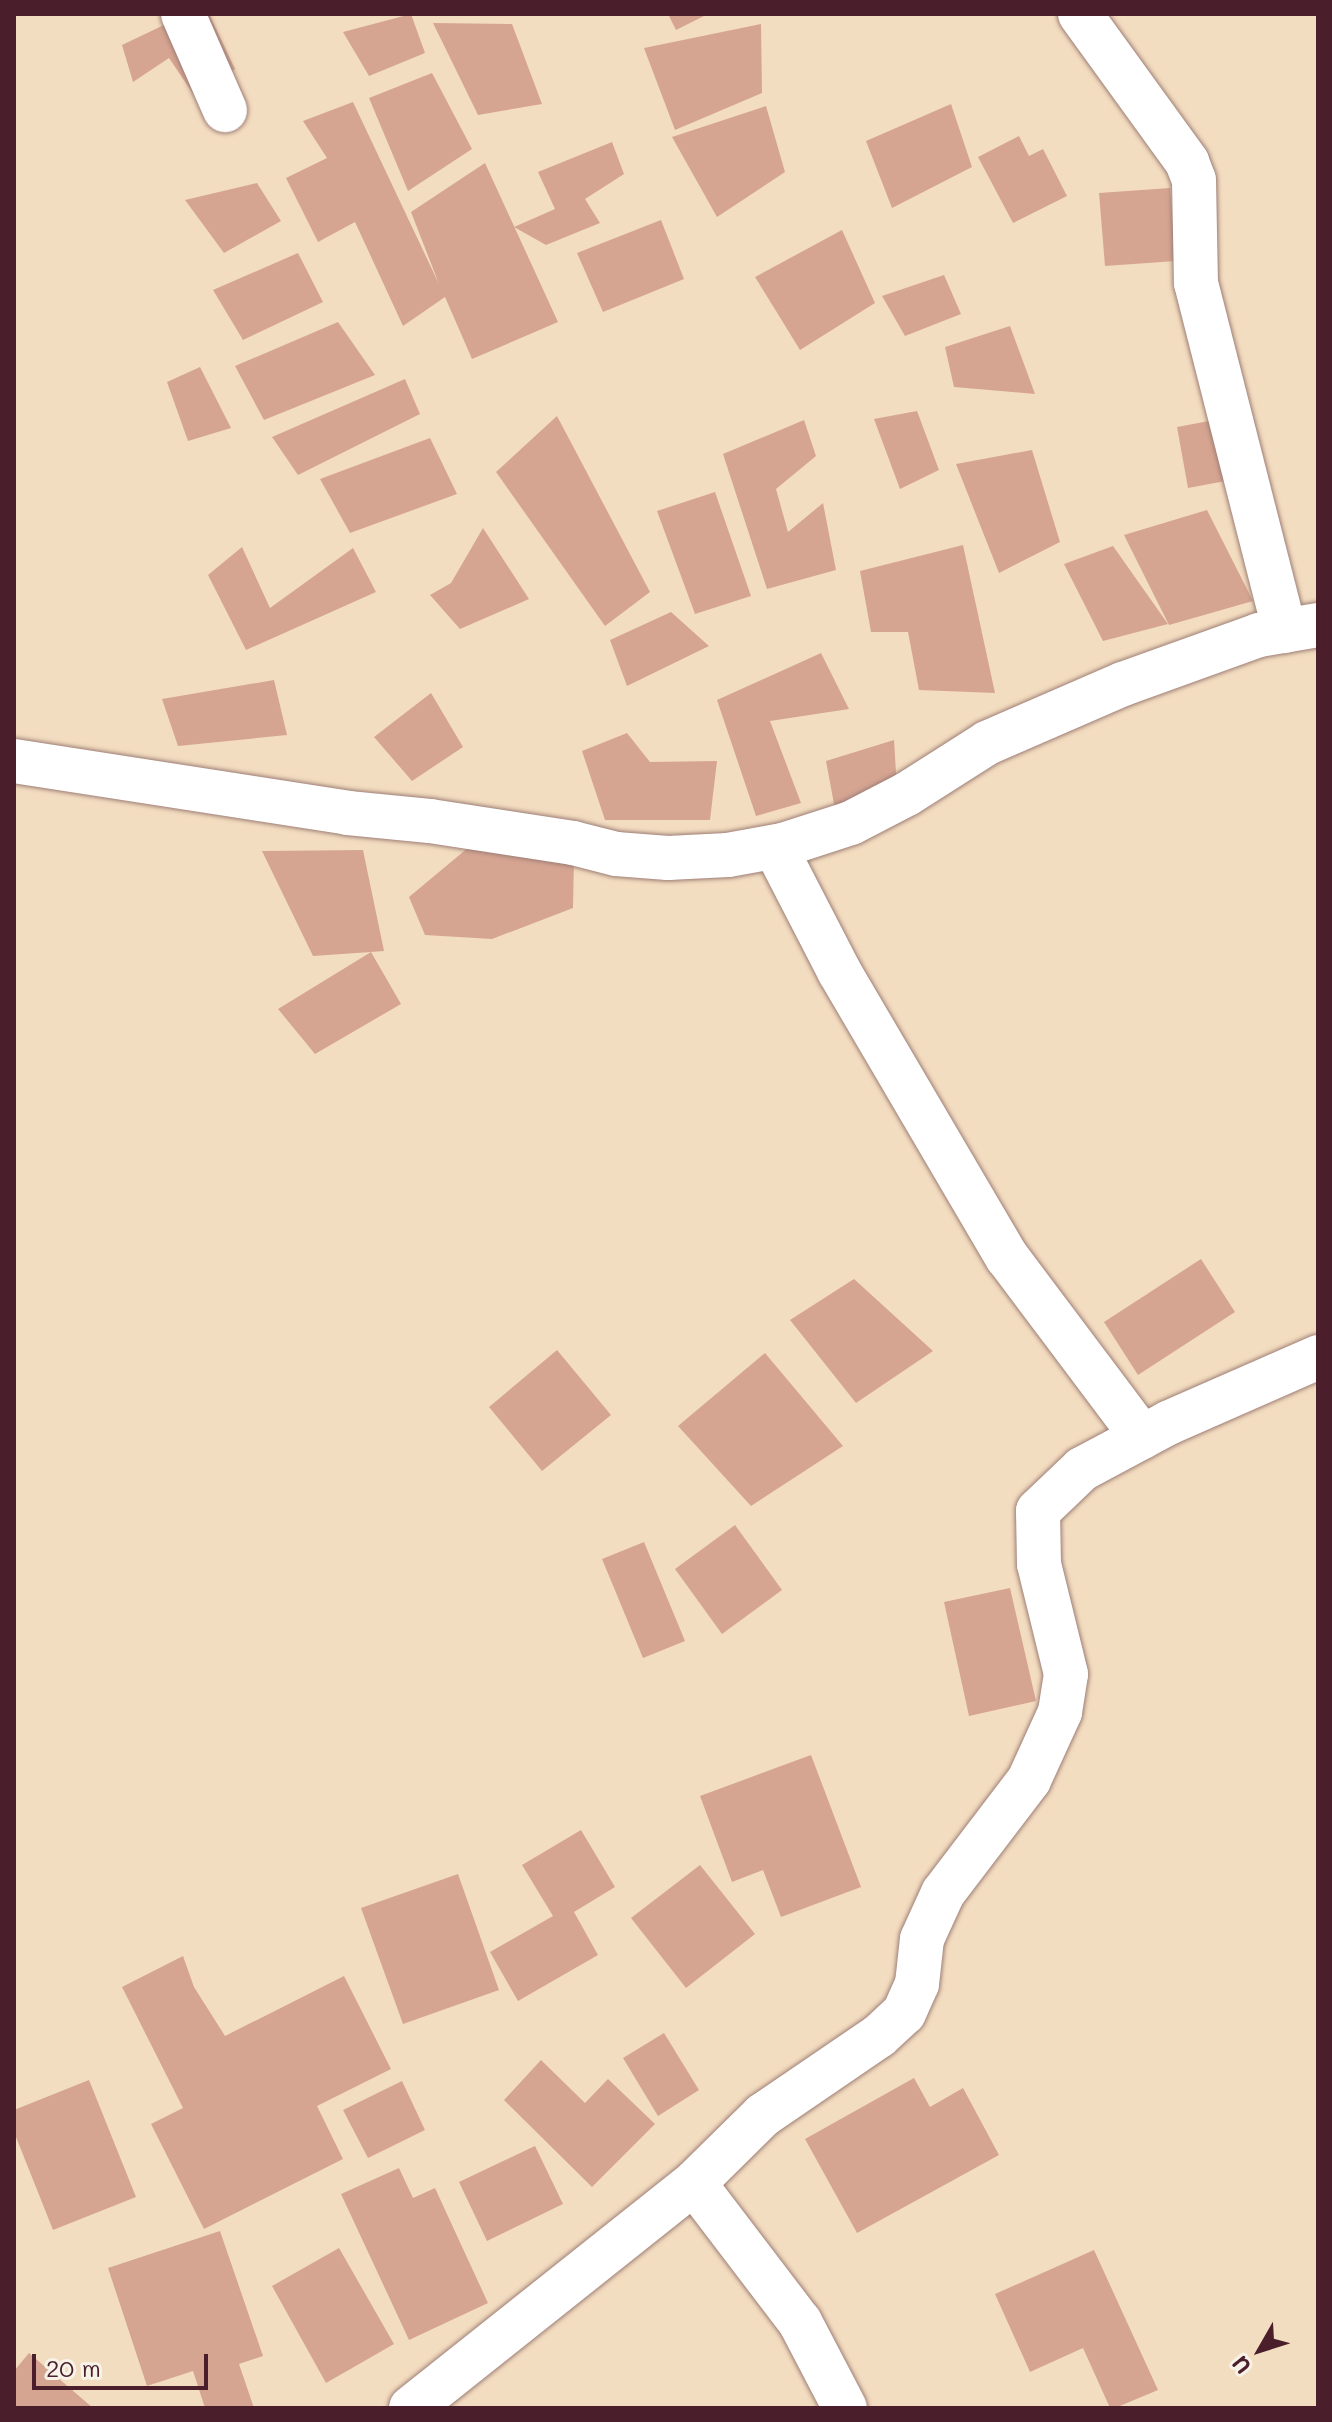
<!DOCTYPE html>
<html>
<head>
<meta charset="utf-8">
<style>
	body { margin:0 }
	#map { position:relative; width:1332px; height:2422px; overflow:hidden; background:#f3ddc0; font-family:Mali,sans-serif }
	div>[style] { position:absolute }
	.building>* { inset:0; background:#d6a592 }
	.roads { filter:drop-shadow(0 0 2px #9e7e76) drop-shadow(0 0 2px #9e7e76) }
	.street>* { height:44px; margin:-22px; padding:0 22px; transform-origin:22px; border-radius:22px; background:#fff }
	span { translate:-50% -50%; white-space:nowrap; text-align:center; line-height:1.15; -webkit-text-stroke:7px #f7f3e8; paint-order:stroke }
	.frame { position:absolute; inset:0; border:16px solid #4a1f2b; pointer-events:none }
	.north { position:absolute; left:1220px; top:2310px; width:80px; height:80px; -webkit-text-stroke:6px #f7f3e8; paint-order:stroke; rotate:231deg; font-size:22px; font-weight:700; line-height:32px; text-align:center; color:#4a1f2b }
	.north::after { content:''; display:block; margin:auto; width:28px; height:36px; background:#4a1f2b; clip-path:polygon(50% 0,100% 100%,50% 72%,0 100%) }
	.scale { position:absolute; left:32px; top:2354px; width:176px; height:36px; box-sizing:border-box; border:4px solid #4a1f2b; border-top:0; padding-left:10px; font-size:24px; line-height:28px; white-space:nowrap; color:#4a1f2b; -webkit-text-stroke:6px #f7f3e8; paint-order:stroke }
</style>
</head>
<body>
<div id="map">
	<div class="building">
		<i style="clip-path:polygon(187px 14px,209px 14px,235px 69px,194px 95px,169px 58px,133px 82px,122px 45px)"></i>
		<i style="clip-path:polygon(411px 14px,425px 53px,369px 76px,343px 32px)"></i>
		<i style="clip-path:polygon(668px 14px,708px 14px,676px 30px)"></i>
		<i style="clip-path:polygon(433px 23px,512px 24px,542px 104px,478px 115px)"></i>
		<i style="clip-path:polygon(761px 24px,762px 93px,675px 130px,644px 48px)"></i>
		<i style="clip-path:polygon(432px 73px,472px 149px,408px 191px,369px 98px)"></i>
		<i style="clip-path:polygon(353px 102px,439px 284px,411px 212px,485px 163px,558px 322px,472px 359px,445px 297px,403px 326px,355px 222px,318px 242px,286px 178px,327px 158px,303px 121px)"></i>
		<i style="clip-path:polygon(951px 104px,972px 167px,892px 208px,866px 141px)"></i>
		<i style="clip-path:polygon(766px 106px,785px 172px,717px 217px,672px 137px)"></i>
		<i style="clip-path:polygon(1019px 136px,1029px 156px,1043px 149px,1067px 196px,1013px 223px,978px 157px)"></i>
		<i style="clip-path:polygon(612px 142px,624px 174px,585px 199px,600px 223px,546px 245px,514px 227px,555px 209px,538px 172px)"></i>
		<i style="clip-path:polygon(257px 183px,281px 221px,224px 253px,185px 200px)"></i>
		<i style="clip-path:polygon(1170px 188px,1176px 261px,1105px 266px,1099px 193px)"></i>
		<i style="clip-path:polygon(661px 220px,684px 279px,603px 312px,577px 253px)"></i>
		<i style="clip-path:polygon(842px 230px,875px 303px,800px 350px,755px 277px)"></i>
		<i style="clip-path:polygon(298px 253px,323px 302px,243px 340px,213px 290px)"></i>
		<i style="clip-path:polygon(944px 275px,961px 314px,905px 336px,882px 296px)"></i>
		<i style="clip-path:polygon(338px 322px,375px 375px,264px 420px,235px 366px)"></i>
		<i style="clip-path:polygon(1010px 326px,1035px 394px,954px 387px,945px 347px)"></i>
		<i style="clip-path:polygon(200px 367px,231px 428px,188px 441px,167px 382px)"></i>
		<i style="clip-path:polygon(405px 379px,420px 414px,298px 475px,272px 437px)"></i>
		<i style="clip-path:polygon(917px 411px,939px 470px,900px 489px,874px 419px)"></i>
		<i style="clip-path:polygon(557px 416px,650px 592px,605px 626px,496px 472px)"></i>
		<i style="clip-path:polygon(1220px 419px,1231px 480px,1188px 488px,1177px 427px)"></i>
		<i style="clip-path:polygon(804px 420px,816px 456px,776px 489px,788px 532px,823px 503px,836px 570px,767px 589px,723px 454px)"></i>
		<i style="clip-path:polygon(430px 438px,457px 494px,350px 533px,320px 479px)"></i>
		<i style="clip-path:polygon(1032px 450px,1060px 542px,999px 573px,956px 464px)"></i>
		<i style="clip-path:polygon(715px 492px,751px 596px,695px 614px,657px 511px)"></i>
		<i style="clip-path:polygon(1207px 510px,1253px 601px,1169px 625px,1124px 535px)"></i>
		<i style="clip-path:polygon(483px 528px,529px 599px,460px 629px,430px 595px,451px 583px)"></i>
		<i style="clip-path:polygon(963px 545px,995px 693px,919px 690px,908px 632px,871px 632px,860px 571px)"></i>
		<i style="clip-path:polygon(1113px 546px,1168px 624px,1103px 641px,1064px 564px)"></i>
		<i style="clip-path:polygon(242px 547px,270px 608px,353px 548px,376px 592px,246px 650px,208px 575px)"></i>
		<i style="clip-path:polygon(671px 612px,709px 646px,627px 686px,610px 640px)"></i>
		<i style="clip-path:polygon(821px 653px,849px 709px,770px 721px,801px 803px,756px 816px,717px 700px)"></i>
		<i style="clip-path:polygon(274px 680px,287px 735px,178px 746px,162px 699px)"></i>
		<i style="clip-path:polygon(431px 693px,463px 747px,412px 781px,374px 737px)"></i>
		<i style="clip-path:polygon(627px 733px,650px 762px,717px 761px,710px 820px,605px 820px,582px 751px)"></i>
		<i style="clip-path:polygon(894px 740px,897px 789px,837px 820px,826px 761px)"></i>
		<i style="clip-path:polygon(475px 842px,574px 858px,573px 908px,492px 939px,425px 935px,409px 897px)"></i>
		<i style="clip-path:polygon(363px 850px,384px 951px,371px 952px,401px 1004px,315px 1054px,278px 1009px,371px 952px,313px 956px,262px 851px)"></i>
		<i style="clip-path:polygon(1201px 1259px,1235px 1312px,1138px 1375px,1104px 1322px)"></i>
		<i style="clip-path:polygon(854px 1279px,933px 1351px,856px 1403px,790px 1320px)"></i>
		<i style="clip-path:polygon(557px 1350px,611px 1415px,542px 1471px,489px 1407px)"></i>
		<i style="clip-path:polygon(765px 1353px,843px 1446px,751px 1506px,678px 1426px)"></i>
		<i style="clip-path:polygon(735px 1525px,782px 1590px,722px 1634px,675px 1569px)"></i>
		<i style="clip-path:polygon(644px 1542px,685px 1641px,643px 1658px,602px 1559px)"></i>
		<i style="clip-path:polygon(1010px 1588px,1036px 1701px,969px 1716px,944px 1602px)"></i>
		<i style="clip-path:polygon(811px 1755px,861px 1887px,781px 1917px,763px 1870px,732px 1882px,700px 1796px)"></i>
		<i style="clip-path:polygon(581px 1830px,615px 1887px,574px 1912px,598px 1955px,518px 2001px,490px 1952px,553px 1916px,522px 1865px)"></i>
		<i style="clip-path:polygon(700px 1865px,755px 1934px,686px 1988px,631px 1918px)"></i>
		<i style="clip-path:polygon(458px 1874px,499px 1990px,403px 2024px,361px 1908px)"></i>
		<i style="clip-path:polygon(183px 1956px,194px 1987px,225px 2036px,344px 1976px,391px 2069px,317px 2106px,343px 2159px,204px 2229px,151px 2124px,183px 2108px,122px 1987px)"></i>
		<i style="clip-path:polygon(664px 2033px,699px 2090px,658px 2116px,623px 2058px)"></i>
		<i style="clip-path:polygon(541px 2060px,585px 2103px,608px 2079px,655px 2124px,592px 2187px,504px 2100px)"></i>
		<i style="clip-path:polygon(914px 2078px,930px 2107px,963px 2088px,999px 2155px,857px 2233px,805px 2139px)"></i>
		<i style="clip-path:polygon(89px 2080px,136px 2197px,53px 2230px,14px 2132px,14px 2110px)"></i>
		<i style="clip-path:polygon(402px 2081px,425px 2130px,368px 2158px,343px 2110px)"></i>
		<i style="clip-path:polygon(535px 2146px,563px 2204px,487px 2241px,459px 2182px)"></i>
		<i style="clip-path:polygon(399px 2168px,413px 2198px,435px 2188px,488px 2303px,409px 2340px,341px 2194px)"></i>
		<i style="clip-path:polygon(220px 2231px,263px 2356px,239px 2364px,254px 2408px,205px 2408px,193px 2371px,147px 2386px,108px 2268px)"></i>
		<i style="clip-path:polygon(339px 2248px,394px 2344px,326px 2383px,272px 2286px)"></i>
		<i style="clip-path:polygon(1094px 2250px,1158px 2390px,1115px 2408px,1110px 2408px,1083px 2348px,1030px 2372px,995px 2294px)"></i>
		<i style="clip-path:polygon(29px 2353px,93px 2408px,14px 2408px,14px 2371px)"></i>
	</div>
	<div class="roads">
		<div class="street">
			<i style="left:183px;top:14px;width:105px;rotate:66.4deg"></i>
			<i style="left:1080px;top:14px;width:183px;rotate:54.1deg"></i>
			<i style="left:1187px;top:162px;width:19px;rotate:69deg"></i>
			<i style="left:1194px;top:180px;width:103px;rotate:88.9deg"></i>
			<i style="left:1196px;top:283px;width:359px;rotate:75.7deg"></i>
			<i style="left:14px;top:761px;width:338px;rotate:8.8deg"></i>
			<i style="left:348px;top:813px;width:82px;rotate:5.6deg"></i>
			<i style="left:430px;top:821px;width:145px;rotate:8.7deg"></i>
			<i style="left:573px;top:843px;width:44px;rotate:14.3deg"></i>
			<i style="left:616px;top:854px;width:52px;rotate:4.4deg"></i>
			<i style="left:668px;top:858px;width:60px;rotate:-2.9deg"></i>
			<i style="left:728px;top:855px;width:56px;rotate:-10.3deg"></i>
			<i style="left:783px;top:845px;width:71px;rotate:-17.9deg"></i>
			<i style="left:851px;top:823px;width:63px;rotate:-27.4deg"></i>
			<i style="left:907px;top:794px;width:95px;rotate:-32.5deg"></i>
			<i style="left:987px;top:743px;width:148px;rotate:-23.5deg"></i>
			<i style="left:1123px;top:684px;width:145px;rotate:-19.8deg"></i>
			<i style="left:1259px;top:635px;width:60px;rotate:-9.6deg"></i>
			<i style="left:775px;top:847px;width:140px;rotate:62.7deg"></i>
			<i style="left:839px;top:971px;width:332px;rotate:59.6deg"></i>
			<i style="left:1007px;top:1257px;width:225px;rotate:53.1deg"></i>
			<i style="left:694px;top:2183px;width:175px;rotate:52.7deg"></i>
			<i style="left:800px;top:2322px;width:97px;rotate:62.4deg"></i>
			<i style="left:411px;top:2408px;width:362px;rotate:-38.5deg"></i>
			<i style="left:694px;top:2183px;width:97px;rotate:-44.6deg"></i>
			<i style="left:763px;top:2115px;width:140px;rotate:-34.3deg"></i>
			<i style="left:879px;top:2036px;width:34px;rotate:-43deg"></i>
			<i style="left:904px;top:2013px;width:32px;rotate:-66deg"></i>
			<i style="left:917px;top:1984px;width:45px;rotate:-83.7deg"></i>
			<i style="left:922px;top:1939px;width:51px;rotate:-65.5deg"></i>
			<i style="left:943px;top:1893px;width:142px;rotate:-52.7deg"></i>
			<i style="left:1029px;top:1780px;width:75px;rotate:-65.5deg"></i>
			<i style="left:1060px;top:1712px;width:38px;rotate:-81deg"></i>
			<i style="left:1066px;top:1674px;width:113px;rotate:-103.8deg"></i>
			<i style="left:1039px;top:1564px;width:53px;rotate:-91.1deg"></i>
			<i style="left:1038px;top:1511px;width:61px;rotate:-43.7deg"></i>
			<i style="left:1082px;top:1469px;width:98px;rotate:-28.1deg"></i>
			<i style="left:1168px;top:1423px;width:164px;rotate:-23.7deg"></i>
		</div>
	</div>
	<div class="frame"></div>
	<div class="north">U</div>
	<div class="scale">20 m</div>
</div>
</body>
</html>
